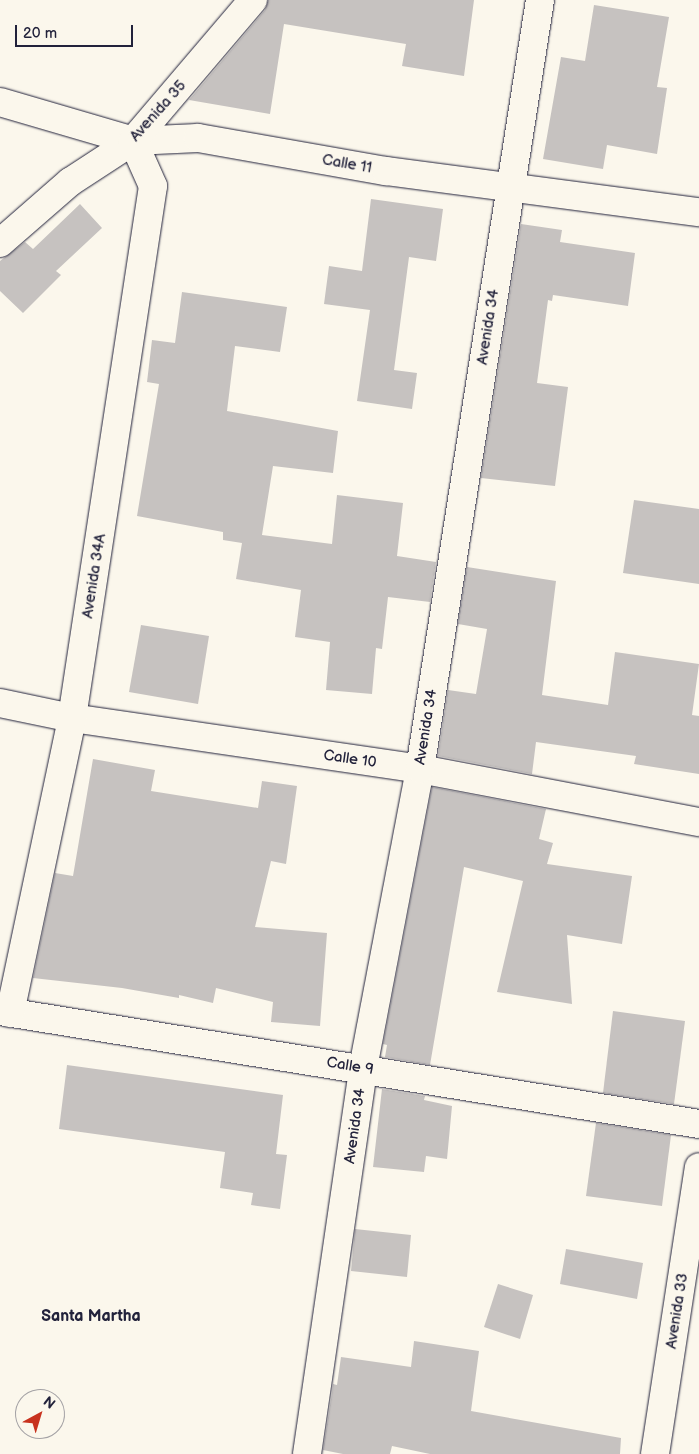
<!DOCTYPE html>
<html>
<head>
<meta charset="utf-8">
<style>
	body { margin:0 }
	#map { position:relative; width:699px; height:1454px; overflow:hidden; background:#fbf7ec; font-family:"Balsamiq Sans",sans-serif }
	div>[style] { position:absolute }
	.building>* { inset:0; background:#c6c2c0 }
	.roads { filter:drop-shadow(0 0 1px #22223b) drop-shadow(0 0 1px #22223b) }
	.minor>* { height:28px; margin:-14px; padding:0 14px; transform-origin:14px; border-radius:14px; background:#fbf7ec }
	span { translate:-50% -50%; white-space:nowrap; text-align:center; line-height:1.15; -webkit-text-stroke:4.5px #fbf7ec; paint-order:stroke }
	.street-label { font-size:15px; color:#22223b }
	.neighbourhood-label { font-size:16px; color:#22223b; font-weight:700 }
	.north { position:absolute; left:15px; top:1389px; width:50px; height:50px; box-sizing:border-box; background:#fbf7ec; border:1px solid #a4a2a5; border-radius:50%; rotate:39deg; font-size:14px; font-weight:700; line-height:20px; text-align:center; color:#22223b }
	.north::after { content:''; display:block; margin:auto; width:18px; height:22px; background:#c8321e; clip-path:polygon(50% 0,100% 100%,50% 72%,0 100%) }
	.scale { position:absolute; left:15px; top:25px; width:118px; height:22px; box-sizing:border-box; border:2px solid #22223b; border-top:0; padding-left:6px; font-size:15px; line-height:18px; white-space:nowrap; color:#22223b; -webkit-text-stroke:4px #fbf7ec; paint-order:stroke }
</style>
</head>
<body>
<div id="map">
	<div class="building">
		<i style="clip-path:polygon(268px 0,474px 0,464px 76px,402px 66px,406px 44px,284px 24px,270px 114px,189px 100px,265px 10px)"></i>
		<i style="clip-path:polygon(594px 5px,669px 17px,657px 87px,667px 88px,657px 154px,607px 145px,603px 169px,543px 159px,561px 57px,585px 61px)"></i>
		<i style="clip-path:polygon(371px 199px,443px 209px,436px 261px,409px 257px,394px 370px,417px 373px,412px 409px,357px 401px,370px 310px,324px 304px,329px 266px,362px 271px)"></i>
		<i style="clip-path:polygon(80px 204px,102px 228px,56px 271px,61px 275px,23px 313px,0 291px,0 261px,25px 242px,33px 249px)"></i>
		<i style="clip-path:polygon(521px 224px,562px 230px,560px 242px,635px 253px,628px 306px,553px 295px,552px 301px,548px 300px,537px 383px,568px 387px,555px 486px,481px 478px)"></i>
		<i style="clip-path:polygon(182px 292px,287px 307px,280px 352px,235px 346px,227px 411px,338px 431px,333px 473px,273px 466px,262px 535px,332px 544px,337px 495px,403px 503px,397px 556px,436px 562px,430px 602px,388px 597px,382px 649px,376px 648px,372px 694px,326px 690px,330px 642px,295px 637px,301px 590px,236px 579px,242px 543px,223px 540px,223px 532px,137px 516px,159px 384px,147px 382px,152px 340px,175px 343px)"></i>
		<i style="clip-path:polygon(634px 500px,699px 509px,699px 584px,623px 573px)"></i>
		<i style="clip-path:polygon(467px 567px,556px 581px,542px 695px,608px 705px,615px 652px,699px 664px,692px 715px,699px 716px,699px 774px,634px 764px,636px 756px,536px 742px,532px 774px,438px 756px,448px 690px,476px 694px,487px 629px,458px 624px)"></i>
		<i style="clip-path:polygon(141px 625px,209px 636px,198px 704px,129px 692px)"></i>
		<i style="clip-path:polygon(93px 759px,155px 770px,151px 791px,258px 808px,262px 781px,297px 786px,286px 864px,271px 861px,255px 927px,327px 933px,320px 1026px,271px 1022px,273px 1002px,216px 988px,213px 1003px,179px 995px,179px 998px,122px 988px,33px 978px,55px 873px,73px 876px)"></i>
		<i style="clip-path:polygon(432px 787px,546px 809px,539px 839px,553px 843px,547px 864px,632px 876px,622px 944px,567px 935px,572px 1004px,497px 992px,523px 881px,464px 867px,430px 1065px,385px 1057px,387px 1045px,383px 1044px)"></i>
		<i style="clip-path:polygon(613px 1011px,685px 1021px,674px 1104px,603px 1093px)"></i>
		<i style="clip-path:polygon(67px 1065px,283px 1095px,276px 1154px,287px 1155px,280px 1209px,251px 1205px,253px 1193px,220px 1188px,225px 1152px,59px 1129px)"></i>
		<i style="clip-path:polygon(382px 1089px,425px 1096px,424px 1100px,452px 1106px,447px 1159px,426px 1156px,424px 1172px,373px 1167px)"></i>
		<i style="clip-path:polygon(596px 1123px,671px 1135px,662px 1206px,586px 1196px)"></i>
		<i style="clip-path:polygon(355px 1229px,411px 1235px,407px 1277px,351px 1271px)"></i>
		<i style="clip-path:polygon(566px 1249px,643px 1263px,637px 1299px,560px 1284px)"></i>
		<i style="clip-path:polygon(498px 1284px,533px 1295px,520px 1339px,484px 1327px)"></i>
		<i style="clip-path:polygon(414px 1341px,479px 1351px,471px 1411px,621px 1438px,620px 1454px,430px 1454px,392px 1446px,390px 1454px,343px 1454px,323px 1450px,332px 1393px,333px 1384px,337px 1385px,341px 1357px,411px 1367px)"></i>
	</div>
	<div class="roads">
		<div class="minor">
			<i style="left:0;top:102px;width:139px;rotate:16.3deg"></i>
			<i style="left:133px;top:141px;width:65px;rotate:-2.6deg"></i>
			<i style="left:198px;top:138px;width:191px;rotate:10deg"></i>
			<i style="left:386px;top:171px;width:316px;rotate:7.5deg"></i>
			<i style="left:0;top:243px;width:93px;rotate:-41.1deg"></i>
			<i style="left:70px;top:182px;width:75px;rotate:-33.1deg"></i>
			<i style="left:133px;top:141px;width:185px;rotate:-49.6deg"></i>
			<i style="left:0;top:703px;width:74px;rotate:11.8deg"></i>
			<i style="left:72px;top:718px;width:352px;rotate:8.3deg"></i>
			<i style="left:420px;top:769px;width:284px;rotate:10.8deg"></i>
			<i style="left:0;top:1011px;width:708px;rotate:9.18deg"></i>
			<i style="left:10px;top:1013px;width:301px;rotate:-78.1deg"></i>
			<i style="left:72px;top:718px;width:538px;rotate:-81.34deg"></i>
			<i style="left:153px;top:186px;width:49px;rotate:-114deg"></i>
			<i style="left:307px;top:1454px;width:390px;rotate:-81.7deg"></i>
			<i style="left:363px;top:1068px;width:304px;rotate:-79.2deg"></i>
			<i style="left:420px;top:769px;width:778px;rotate:-81.13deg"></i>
			<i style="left:655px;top:1454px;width:290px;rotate:-81.3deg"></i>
		</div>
	</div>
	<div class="street-label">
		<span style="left:158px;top:111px;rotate:-48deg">Avenida 35</span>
		<span style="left:347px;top:164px;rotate:10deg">Calle 11</span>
		<span style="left:488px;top:327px;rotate:-81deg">Avenida 34</span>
		<span style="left:94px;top:576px;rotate:-81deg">Avenida 34A</span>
		<span style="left:426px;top:727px;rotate:-81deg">Avenida 34</span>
		<span style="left:350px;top:759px;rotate:8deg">Calle 10</span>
		<span style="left:350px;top:1066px;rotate:9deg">Calle 9</span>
		<span style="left:355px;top:1126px;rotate:-82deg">Avenida 34</span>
		<span style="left:677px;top:1311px;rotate:-81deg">Avenida 33</span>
	</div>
	<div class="neighbourhood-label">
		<span style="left:91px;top:1317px">Santa Martha</span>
	</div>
	<div class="north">N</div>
	<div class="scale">20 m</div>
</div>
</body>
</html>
